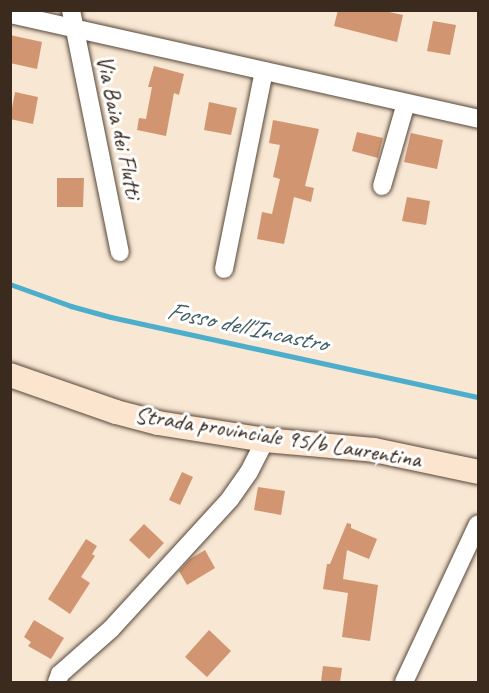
<!DOCTYPE html>
<html>
<head>
<meta charset="utf-8">
<style>
  body { margin:0 }
  #map { position:relative; width:489px; height:693px; overflow:hidden; background:#f7e7d3; font-family:Caveat,sans-serif }
  div>[style] { position:absolute }
  .stream>* { height:4.5px; margin:-2.25px; padding:0 2.25px; transform-origin:2.25px; border-radius:2.25px; background:#4daecc }
  .building>* { inset:0; background:#d29571 }
  .roads { filter:drop-shadow(0 0 2px #574639) drop-shadow(0 0 2px #574639) }
  .street>* { height:18px; margin:-9px; padding:0 9px; transform-origin:9px; border-radius:9px; background:#fff }
  .secondary>* { height:24px; margin:-12px; padding:0 12px; transform-origin:12px; border-radius:12px; background:#fce5cf }
  span { translate:-50% -50%; white-space:nowrap; text-align:center; line-height:1.15; -webkit-text-stroke:6px #fff; paint-order:stroke }
  .street-label { font-size:24px; color:#3b2a1e }
  .water-label { font-size:26px; color:#425f64; font-style:italic }
  .frame { position:absolute; inset:0; border:12px solid #3b2a1e; pointer-events:none }
</style>
</head>
<body>
<div id="map">
  <div class="stream">
    <i style="left:10px;top:284px;width:65px;rotate:19.8deg"></i>
    <i style="left:71px;top:306px;width:41px;rotate:15.4deg"></i>
    <i style="left:111px;top:317px;width:376px;rotate:12.3deg"></i>
  </div>
  <div class="building">
    <i style="clip-path:polygon(338px 10px,380px 10px,403px 15px,397px 42px,334px 26px)"></i>
    <i style="clip-path:polygon(433px 21px,456px 25px,450px 55px,427px 51px)"></i>
    <i style="clip-path:polygon(10px 35px,42px 42px,37px 69px,10px 63px)"></i>
    <i style="clip-path:polygon(154px 66px,184px 74px,179px 95px,174px 93px,166px 136px,137px 130px,139px 118px,146px 119px,152px 87px,148px 87px)"></i>
    <i style="clip-path:polygon(15px 92px,38px 97px,33px 124px,10px 119px)"></i>
    <i style="clip-path:polygon(209px 102px,237px 108px,231px 135px,204px 130px)"></i>
    <i style="clip-path:polygon(273px 120px,319px 129px,305px 186px,314px 188px,311px 202px,294px 197px,284px 244px,257px 239px,262px 212px,272px 214px,280px 179px,273px 177px,280px 145px,269px 143px)"></i>
    <i style="clip-path:polygon(357px 132px,383px 138px,378px 158px,352px 151px)"></i>
    <i style="clip-path:polygon(411px 133px,443px 140px,437px 169px,404px 162px)"></i>
    <i style="clip-path:polygon(57px 178px,84px 178px,83px 207px,57px 207px)"></i>
    <i style="clip-path:polygon(407px 197px,430px 201px,426px 225px,402px 221px)"></i>
    <i style="clip-path:polygon(182px 472px,193px 477px,180px 505px,169px 500px)"></i>
    <i style="clip-path:polygon(258px 487px,285px 491px,281px 515px,254px 510px)"></i>
    <i style="clip-path:polygon(347px 523px,351px 524px,351px 528px,377px 539px,369px 559px,347px 550px,343px 579px,378px 585px,370px 641px,342px 637px,348px 593px,323px 589px,327px 564px,330px 564px)"></i>
    <i style="clip-path:polygon(144px 524px,164px 543px,149px 559px,129px 540px)"></i>
    <i style="clip-path:polygon(86px 539px,97px 546px,92px 554px,95px 556px,81px 577px,90px 583px,70px 614px,48px 599px)"></i>
    <i style="clip-path:polygon(205px 550px,215px 568px,187px 585px,179px 571px,190px 559px)"></i>
    <i style="clip-path:polygon(34px 620px,64px 638px,51px 659px,28px 646px,31px 642px,24px 637px)"></i>
    <i style="clip-path:polygon(209px 630px,231px 651px,207px 677px,185px 657px)"></i>
    <i style="clip-path:polygon(323px 666px,342px 668px,340px 682px,321px 682px)"></i>
  </div>
  <div class="roads">
    <div class="street">
      <i style="left:71px;top:10px;width:247px;rotate:78.6deg"></i>
      <i style="left:10px;top:14px;width:480px;rotate:12.6deg"></i>
      <i style="left:382px;top:186px;width:86px;rotate:-73.9deg"></i>
      <i style="left:224px;top:269px;width:202px;rotate:-78.6deg"></i>
      <i style="left:57px;top:682px;width:9px;rotate:-69deg"></i>
      <i style="left:60px;top:674px;width:68px;rotate:-41.4deg"></i>
      <i style="left:111px;top:629px;width:176px;rotate:-47.5deg"></i>
      <i style="left:230px;top:499px;width:33px;rotate:-55deg"></i>
      <i style="left:249px;top:472px;width:36px;rotate:-63deg"></i>
      <i style="left:404px;top:682px;width:174px;rotate:-64.9deg"></i>
    </div>
    <div class="secondary">
      <i style="left:10px;top:375px;width:112px;rotate:19.2deg"></i>
      <i style="left:116px;top:412px;width:43px;rotate:14.7deg"></i>
      <i style="left:158px;top:423px;width:108px;rotate:9deg"></i>
      <i style="left:265px;top:440px;width:109px;rotate:5.2deg"></i>
      <i style="left:374px;top:450px;width:106px;rotate:11.9deg"></i>
    </div>
  </div>
  <div class="street-label">
    <span style="left:119px;top:127px;rotate:78deg">Via Baia dei Flutti</span>
    <span style="left:278px;top:437px;rotate:9deg">Strada provinciale 95/b Laurentina</span>
  </div>
  <div class="water-label">
    <span style="left:247px;top:327px;rotate:12deg">Fosso dell'Incastro</span>
  </div>
  <div class="frame"></div>
</div>
</body>
</html>
